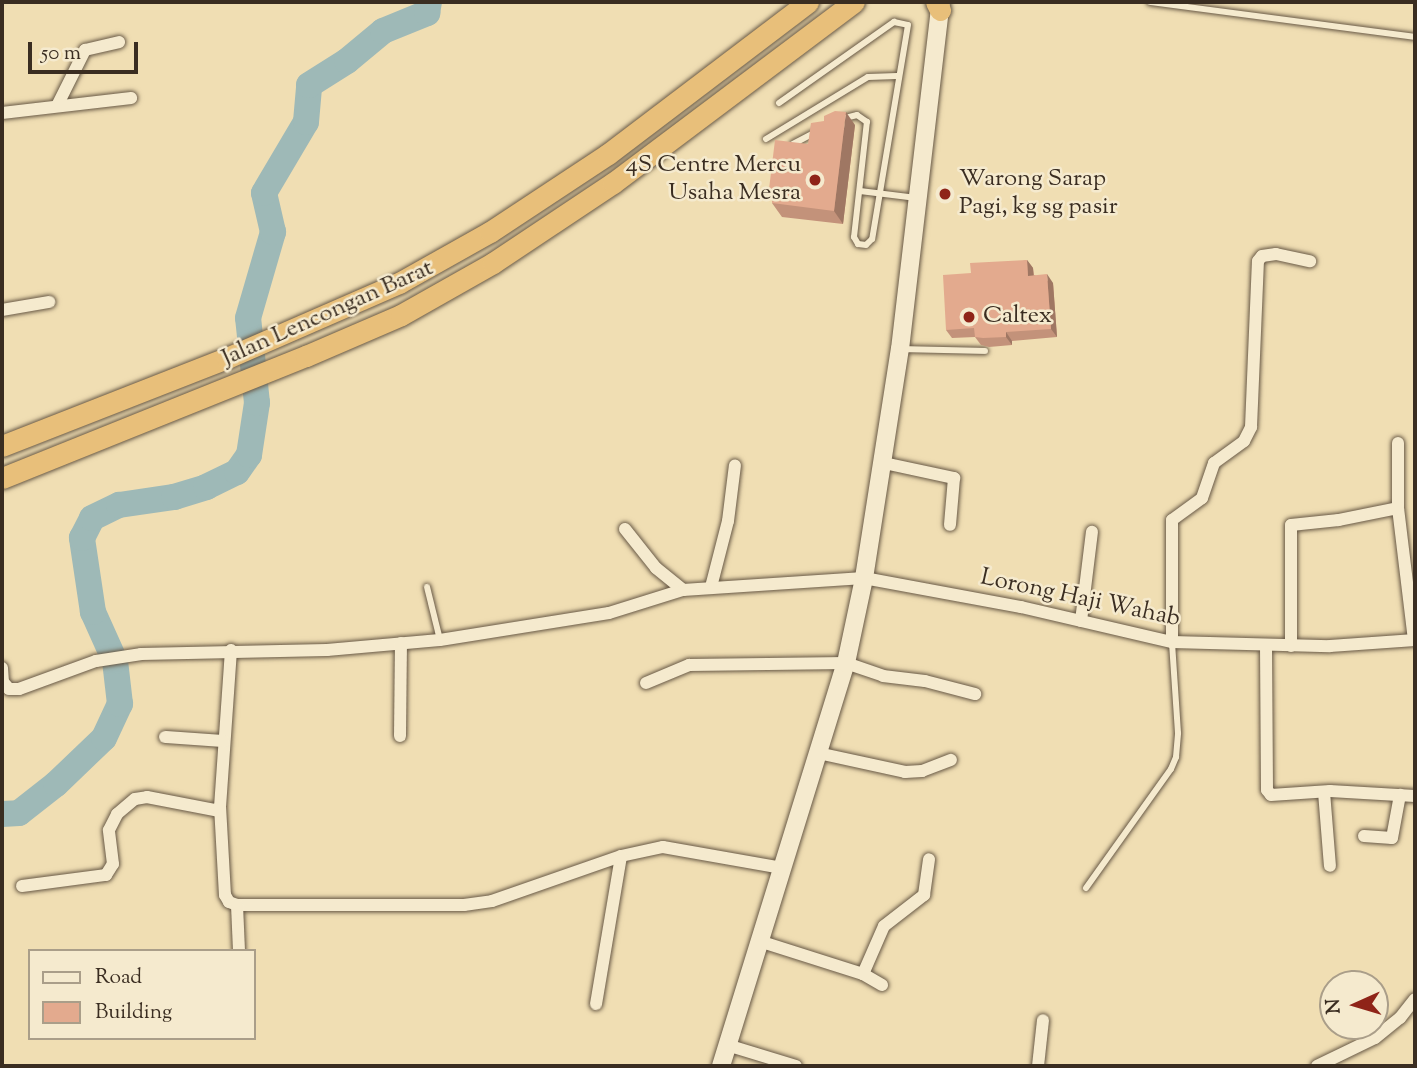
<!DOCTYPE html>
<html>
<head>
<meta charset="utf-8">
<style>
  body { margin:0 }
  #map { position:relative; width:1417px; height:1068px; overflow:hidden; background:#f0deb3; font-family:"Sorts Mill Goudy",serif }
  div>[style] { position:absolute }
  .river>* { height:26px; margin:-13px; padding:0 13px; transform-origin:13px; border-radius:13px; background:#9eb9b7 }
  .roads { filter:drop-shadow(0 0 2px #685946) drop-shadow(0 0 2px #685946) }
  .service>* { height:6px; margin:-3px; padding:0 3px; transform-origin:3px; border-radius:3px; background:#f5eace }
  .minor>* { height:12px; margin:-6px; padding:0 6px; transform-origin:6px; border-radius:6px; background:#f5eace }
  .secondary>* { height:18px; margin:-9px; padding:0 9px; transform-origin:9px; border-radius:9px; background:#f5eace }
  .trunk>* { height:21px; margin:-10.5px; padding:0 10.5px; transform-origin:10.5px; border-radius:10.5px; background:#e8bf7a }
  .wall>* { inset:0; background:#c3927a }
  .shaded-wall>* { inset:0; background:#9f7763 }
  .building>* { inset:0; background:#e3aa8e }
  .dots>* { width:19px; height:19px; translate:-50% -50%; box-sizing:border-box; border:4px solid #f5eace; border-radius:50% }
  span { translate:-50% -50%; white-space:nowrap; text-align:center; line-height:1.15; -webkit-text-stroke:5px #f5eace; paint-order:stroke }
  .poi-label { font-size:24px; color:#3a2d21 }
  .right { translate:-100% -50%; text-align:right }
  .left { translate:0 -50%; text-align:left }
  .street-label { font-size:24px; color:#3a2d21 }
  .frame { position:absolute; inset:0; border:4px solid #3a2d21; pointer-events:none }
  .legend { position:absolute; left:28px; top:949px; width:228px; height:91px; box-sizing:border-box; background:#f5eace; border:2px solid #aa9e89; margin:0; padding:9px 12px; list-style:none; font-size:21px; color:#3a2d21 }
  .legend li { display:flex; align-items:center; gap:14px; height:35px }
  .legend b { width:35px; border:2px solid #aa9e89 }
  .north { position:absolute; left:1319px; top:970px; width:70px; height:70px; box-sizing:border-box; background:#f5eace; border:2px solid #aa9e89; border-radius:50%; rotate:266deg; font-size:19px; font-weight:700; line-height:28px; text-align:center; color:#3a2d21 }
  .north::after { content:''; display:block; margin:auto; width:24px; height:32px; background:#8f2418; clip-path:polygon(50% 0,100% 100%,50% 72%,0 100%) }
  .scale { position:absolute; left:28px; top:42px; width:110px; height:32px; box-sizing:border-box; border:4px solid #3a2d21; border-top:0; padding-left:9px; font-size:21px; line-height:24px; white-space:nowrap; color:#3a2d21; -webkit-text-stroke:5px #f5eace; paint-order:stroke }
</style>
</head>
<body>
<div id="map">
  <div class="river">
    <i style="left:2px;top:814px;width:17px;rotate:-3deg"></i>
    <i style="left:19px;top:813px;width:47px;rotate:-38.1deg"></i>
    <i style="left:56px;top:784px;width:66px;rotate:-43.8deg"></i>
    <i style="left:104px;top:738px;width:38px;rotate:-65deg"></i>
    <i style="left:120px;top:704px;width:43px;rotate:-96.6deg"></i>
    <i style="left:115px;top:661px;width:54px;rotate:-114.2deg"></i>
    <i style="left:93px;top:612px;width:75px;rotate:-98.5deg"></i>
    <i style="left:82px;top:538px;width:22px;rotate:-63deg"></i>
    <i style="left:92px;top:518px;width:30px;rotate:-26deg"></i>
    <i style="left:119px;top:505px;width:56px;rotate:-8.3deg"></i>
    <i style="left:174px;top:497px;width:34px;rotate:-17deg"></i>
    <i style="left:206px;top:487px;width:34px;rotate:-26deg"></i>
    <i style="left:237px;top:472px;width:21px;rotate:-55deg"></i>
    <i style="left:249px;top:455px;width:53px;rotate:-81.3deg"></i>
    <i style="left:257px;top:403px;width:85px;rotate:-96deg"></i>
    <i style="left:248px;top:318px;width:90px;rotate:-73.8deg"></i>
    <i style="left:273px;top:232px;width:40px;rotate:-103deg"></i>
    <i style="left:264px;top:193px;width:82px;rotate:-59.4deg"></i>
    <i style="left:306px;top:122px;width:37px;rotate:-85deg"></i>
    <i style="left:309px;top:85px;width:45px;rotate:-32.3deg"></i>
    <i style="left:347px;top:61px;width:47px;rotate:-39.8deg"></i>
    <i style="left:383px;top:31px;width:48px;rotate:-22.2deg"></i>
    <i style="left:427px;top:13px;width:11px;rotate:-80deg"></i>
  </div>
  <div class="roads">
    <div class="service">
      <i style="left:1150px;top:2px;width:267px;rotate:7.5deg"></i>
      <i style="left:779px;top:103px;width:141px;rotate:-35.2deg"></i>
      <i style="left:894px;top:22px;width:14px;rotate:12deg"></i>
      <i style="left:908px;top:25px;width:217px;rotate:99.5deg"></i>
      <i style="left:872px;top:239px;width:8px;rotate:135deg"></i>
      <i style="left:866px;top:245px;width:8px;rotate:-173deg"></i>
      <i style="left:858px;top:244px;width:8px;rotate:-120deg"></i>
      <i style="left:854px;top:237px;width:116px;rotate:-83.6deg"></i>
      <i style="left:867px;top:122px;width:12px;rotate:-145deg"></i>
      <i style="left:857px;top:115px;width:16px;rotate:166deg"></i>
      <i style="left:766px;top:139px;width:119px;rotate:-31.3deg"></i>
      <i style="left:868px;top:77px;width:29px;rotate:-2deg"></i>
      <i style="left:793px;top:144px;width:26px;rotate:-28deg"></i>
      <i style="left:860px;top:191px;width:57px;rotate:7deg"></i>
      <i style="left:902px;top:349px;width:83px;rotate:1.4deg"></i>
      <i style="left:427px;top:587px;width:55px;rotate:76.2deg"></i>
      <i style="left:1086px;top:888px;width:146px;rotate:-54.5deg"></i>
      <i style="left:1171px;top:769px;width:13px;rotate:-67deg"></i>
      <i style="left:1176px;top:757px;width:24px;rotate:-85deg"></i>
      <i style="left:1178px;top:733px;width:91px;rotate:-93.8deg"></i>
    </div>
    <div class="minor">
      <i style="left:57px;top:106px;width:63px;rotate:-63.4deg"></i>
      <i style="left:85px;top:50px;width:35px;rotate:-13deg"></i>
      <i style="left:2px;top:113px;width:130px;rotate:-6.6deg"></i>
      <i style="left:2px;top:310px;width:48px;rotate:-9.7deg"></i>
      <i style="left:1398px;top:443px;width:65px;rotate:90deg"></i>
      <i style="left:1398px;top:508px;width:133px;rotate:83.1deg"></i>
      <i style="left:884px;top:463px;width:72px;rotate:12.1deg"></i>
      <i style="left:954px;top:478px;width:47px;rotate:94.9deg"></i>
      <i style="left:625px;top:529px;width:50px;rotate:51.5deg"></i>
      <i style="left:656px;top:568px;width:35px;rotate:39deg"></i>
      <i style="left:711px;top:587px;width:68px;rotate:-75.6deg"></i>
      <i style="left:728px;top:521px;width:56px;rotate:-82.9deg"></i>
      <i style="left:1081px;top:621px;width:90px;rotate:-83deg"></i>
      <i style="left:1172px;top:642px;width:122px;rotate:-90deg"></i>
      <i style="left:1172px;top:520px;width:37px;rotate:-36deg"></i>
      <i style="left:1202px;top:498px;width:37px;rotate:-71deg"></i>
      <i style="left:1214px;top:463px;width:37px;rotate:-36deg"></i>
      <i style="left:1244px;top:441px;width:16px;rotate:-63deg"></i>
      <i style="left:1251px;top:427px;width:166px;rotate:-87.6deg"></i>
      <i style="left:1258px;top:261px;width:6px;rotate:-51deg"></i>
      <i style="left:1262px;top:256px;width:14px;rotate:-8deg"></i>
      <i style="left:1276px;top:254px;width:35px;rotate:12deg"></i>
      <i style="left:1266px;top:646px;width:144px;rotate:89.6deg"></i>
      <i style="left:1267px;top:790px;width:6px;rotate:51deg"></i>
      <i style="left:1271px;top:795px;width:59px;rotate:-3.9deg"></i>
      <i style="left:1330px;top:791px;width:85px;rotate:3.4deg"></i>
      <i style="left:1291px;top:646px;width:121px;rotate:-90deg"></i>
      <i style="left:1291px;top:525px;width:48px;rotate:-5.9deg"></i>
      <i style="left:1339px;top:520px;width:60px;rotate:-11.5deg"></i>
      <i style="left:231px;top:650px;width:156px;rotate:94deg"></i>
      <i style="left:220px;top:806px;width:89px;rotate:86.8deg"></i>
      <i style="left:225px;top:895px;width:8px;rotate:60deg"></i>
      <i style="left:229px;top:902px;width:9px;rotate:21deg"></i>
      <i style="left:237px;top:905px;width:227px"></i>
      <i style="left:464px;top:905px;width:28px;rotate:-8deg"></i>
      <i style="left:492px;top:901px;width:137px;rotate:-19.2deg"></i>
      <i style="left:621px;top:856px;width:43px;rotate:-12.1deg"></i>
      <i style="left:663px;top:847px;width:121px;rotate:10deg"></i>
      <i style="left:2px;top:668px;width:14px;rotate:86deg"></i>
      <i style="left:3px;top:682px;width:9px;rotate:49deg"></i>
      <i style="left:9px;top:689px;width:10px"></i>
      <i style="left:19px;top:689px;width:82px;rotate:-20deg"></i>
      <i style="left:96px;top:661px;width:46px;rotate:-8.8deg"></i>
      <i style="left:141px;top:654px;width:186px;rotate:-1.2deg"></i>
      <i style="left:327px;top:650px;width:113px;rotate:-5.1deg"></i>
      <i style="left:440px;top:640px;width:171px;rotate:-9.1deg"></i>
      <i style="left:609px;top:613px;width:77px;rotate:-17.3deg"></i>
      <i style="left:683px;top:590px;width:181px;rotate:-3.8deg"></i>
      <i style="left:864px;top:578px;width:160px;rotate:10.5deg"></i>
      <i style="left:1021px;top:607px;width:155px;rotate:13.1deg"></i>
      <i style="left:1172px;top:642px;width:158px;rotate:1.5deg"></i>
      <i style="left:1330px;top:646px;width:85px;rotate:-4deg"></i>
      <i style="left:646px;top:683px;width:47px;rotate:-22.7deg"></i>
      <i style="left:689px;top:665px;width:157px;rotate:-0.7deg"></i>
      <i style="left:846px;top:663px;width:39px;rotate:19deg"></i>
      <i style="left:883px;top:676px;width:42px;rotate:6.8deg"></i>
      <i style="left:925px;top:681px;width:52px;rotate:14.6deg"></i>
      <i style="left:400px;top:736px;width:93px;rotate:-89.4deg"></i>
      <i style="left:165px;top:737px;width:59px;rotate:3.9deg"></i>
      <i style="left:818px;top:753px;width:89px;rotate:12.3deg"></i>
      <i style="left:905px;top:772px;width:17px;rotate:-3deg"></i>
      <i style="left:922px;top:771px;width:31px;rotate:-21deg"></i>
      <i style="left:1324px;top:792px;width:74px;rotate:85.4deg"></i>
      <i style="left:1364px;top:836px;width:28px;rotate:4deg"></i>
      <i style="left:1392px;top:838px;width:44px;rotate:-79.5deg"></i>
      <i style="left:22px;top:886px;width:85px;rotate:-7.5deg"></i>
      <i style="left:106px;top:875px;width:13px;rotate:-58deg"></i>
      <i style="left:113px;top:864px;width:34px;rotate:-97deg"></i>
      <i style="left:109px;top:830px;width:18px;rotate:-63deg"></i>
      <i style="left:117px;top:814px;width:23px;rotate:-40deg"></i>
      <i style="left:135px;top:799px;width:12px;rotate:-9deg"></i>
      <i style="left:147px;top:797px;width:74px;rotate:10.9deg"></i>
      <i style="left:237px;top:905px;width:46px;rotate:87.5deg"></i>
      <i style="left:759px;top:941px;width:109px;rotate:17.6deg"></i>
      <i style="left:863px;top:974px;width:22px;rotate:30deg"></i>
      <i style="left:863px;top:974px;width:52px;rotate:-66.4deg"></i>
      <i style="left:884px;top:926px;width:51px;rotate:-37.8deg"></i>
      <i style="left:924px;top:895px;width:36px;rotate:-82deg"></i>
      <i style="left:596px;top:1004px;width:150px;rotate:-80.4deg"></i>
      <i style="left:727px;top:1045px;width:72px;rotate:16.9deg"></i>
      <i style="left:1038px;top:1066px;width:46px;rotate:-83.8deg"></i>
      <i style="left:1317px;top:1066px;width:64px;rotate:-25.8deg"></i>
      <i style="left:1375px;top:1038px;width:32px;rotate:-39deg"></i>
      <i style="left:1400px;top:1018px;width:24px;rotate:-52deg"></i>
    </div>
    <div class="secondary">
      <i style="left:721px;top:1066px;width:422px;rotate:-72.8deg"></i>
      <i style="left:846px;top:663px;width:87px;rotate:-78deg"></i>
      <i style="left:864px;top:578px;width:232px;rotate:-81.1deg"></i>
      <i style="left:900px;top:349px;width:349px;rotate:-83.3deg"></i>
    </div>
    <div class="trunk">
      <i style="left:936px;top:2px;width:9px;rotate:63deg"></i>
      <i style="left:2px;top:446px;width:242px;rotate:-21.4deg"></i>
      <i style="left:227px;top:358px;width:188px;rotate:-23.6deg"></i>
      <i style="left:399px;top:283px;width:104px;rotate:-29.3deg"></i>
      <i style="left:490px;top:232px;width:141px;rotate:-33.5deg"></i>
      <i style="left:608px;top:154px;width:251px;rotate:-37.2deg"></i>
      <i style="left:2px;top:478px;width:328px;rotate:-21.9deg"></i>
      <i style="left:306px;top:356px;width:103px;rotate:-23.3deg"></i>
      <i style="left:401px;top:315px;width:106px;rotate:-29.5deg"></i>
      <i style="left:493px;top:263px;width:144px;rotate:-33.7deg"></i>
      <i style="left:613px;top:183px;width:301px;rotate:-36.9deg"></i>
    </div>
  </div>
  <div class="wall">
    <i style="clip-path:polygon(855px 125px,843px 224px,782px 217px,772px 203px,773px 195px,769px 189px,808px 144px)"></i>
    <i style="clip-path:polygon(1027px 260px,1033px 268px,1034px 275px,1053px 283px,1057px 337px,1012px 341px,1012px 345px,989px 347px,981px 345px,975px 337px,952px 338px,946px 330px,971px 273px)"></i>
  </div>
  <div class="shaded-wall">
    <i style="clip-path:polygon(846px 112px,855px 125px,843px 224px,834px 211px)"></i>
    <i style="clip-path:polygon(1027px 260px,1033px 268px,1034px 284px,1028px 276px)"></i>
    <i style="clip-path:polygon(1047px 274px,1053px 283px,1057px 337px,1051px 329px)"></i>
    <i style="clip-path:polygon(1006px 332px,1012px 341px,1012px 345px,1006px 337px)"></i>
  </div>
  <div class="building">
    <i style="clip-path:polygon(835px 111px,846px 112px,834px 211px,772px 203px,774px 189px,769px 189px,775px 140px,808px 144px,811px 123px,824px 121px,824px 116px)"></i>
    <i style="clip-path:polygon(1027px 260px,1028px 276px,1047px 274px,1051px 329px,1006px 332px,1006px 337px,983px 338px,975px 337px,974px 328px,946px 330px,943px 275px,971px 273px,970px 263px)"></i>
  </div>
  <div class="dots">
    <i style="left:815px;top:180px;background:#8f2418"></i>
    <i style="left:945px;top:194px;background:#8f2418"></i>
    <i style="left:969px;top:317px;background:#8f2418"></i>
  </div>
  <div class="poi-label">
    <span class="right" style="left:801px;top:180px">4S Centre Mercu<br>Usaha Mesra</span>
    <span class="left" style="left:959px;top:194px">Warong Sarap<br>Pagi, kg sg pasir</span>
    <span class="left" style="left:983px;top:317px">Caltex</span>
  </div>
  <div class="street-label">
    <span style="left:328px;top:314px;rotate:-24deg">Jalan Lencongan Barat</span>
    <span style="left:1080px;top:599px;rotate:12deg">Lorong Haji Wahab</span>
  </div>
  <div class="frame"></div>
  <ul class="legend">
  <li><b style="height:9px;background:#f5eace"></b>Road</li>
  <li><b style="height:19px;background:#e3aa8e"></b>Building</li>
  </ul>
  <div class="north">N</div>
  <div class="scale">50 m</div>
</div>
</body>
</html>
